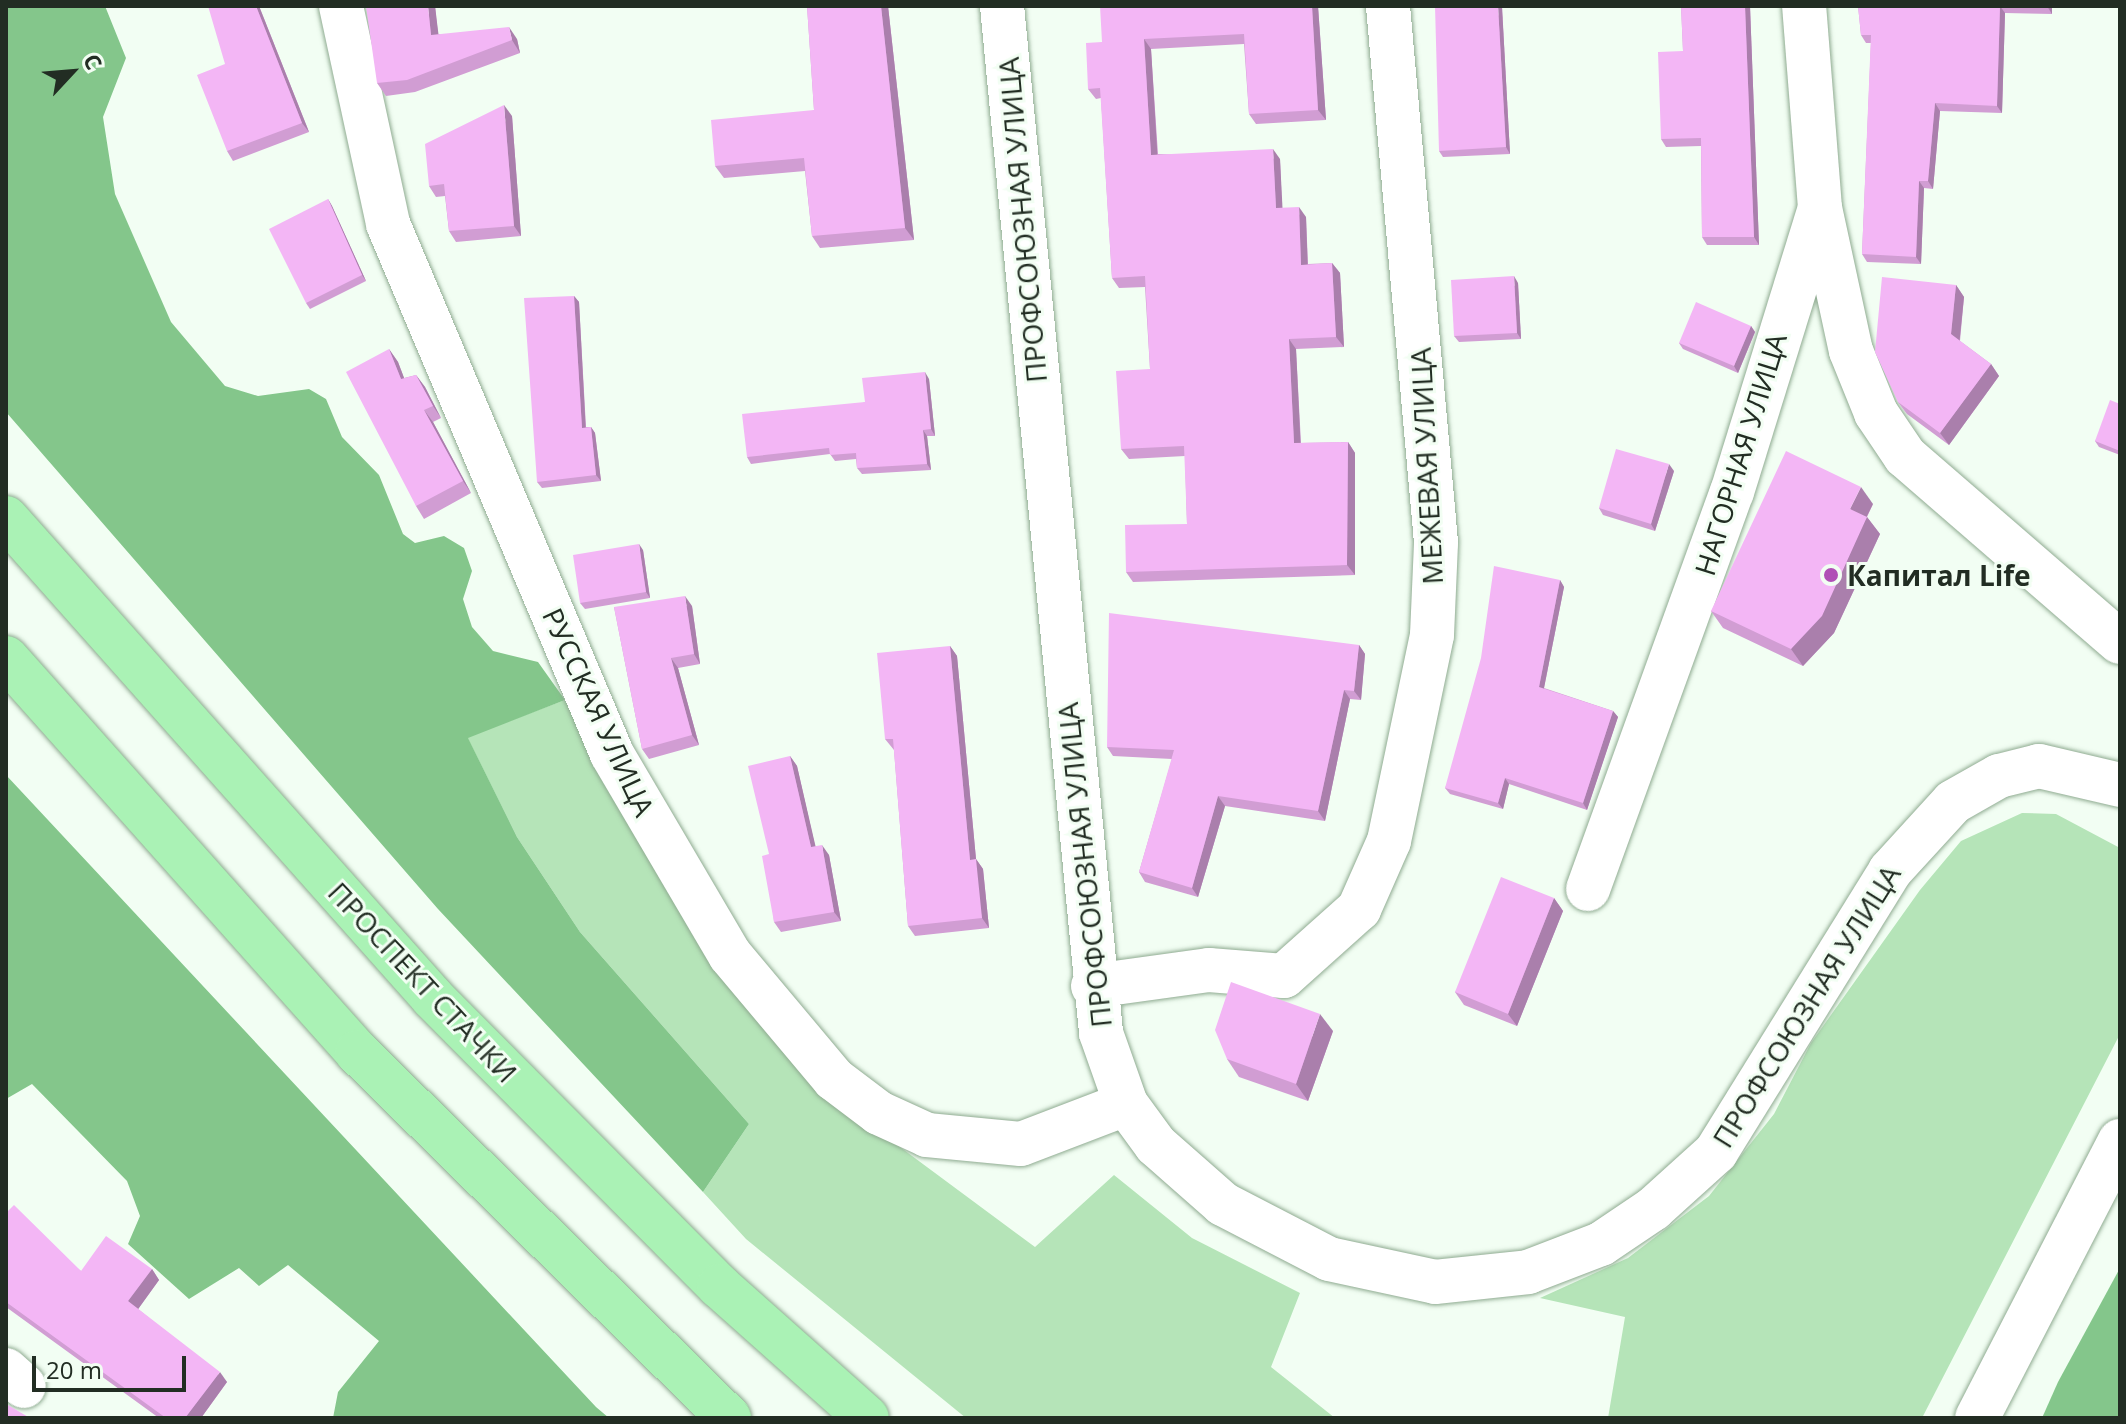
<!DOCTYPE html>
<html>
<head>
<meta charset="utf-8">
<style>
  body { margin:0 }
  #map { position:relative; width:2126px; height:1424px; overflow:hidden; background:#f2fef3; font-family:"Open Sans",sans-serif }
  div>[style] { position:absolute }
  .green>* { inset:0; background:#b5e4b8 }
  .forest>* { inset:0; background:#84c68b }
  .roads { filter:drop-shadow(0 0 2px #8fab91) drop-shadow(0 0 2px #8fab91) }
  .minor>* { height:44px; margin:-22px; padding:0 22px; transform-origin:22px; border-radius:22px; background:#fff }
  .secondary>* { height:44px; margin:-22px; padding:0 22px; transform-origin:22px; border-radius:22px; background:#fff }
  .primary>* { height:44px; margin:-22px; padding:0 22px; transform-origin:22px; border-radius:22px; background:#aaf2b5 }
  .wall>* { inset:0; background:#d19dd3 }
  .shaded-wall>* { inset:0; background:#aa7fac }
  .building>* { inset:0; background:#f3b6f5 }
  .dots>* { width:22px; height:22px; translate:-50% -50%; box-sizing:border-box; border:4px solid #f2fef3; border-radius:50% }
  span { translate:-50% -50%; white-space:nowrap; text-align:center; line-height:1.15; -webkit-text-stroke:6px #f2fef3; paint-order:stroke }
  .street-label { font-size:28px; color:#222d23 }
  .poi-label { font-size:28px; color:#222d23; font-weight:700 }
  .left { translate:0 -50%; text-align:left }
  .frame { position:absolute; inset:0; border:8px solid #222d23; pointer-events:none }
  .north { position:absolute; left:32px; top:32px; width:80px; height:80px; -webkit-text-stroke:6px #f2fef3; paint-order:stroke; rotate:64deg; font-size:22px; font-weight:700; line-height:32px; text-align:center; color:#222d23 }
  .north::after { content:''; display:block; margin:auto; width:28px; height:36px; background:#222d23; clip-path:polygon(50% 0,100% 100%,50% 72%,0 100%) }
  .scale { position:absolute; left:32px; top:1356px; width:154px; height:36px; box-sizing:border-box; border:4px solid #222d23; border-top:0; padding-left:10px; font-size:24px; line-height:28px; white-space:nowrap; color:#222d23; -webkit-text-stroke:6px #f2fef3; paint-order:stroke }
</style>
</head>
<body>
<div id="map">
  <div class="green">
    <i style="clip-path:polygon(565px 700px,648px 858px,846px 1107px,1035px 1247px,1114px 1175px,1192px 1238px,1300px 1293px,1271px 1367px,1335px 1418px,966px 1418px,746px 1239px,703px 1192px,749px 1124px,580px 932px,517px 837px,467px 737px)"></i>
    <i style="clip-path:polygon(2022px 813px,2056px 814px,2120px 848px,2120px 1034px,1922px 1418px,1608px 1418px,1625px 1317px,1540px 1298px,1628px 1258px,1709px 1196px,1774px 1114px,1811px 1043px,1920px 890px,1961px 841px)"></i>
  </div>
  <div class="forest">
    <i style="clip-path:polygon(6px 6px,105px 6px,126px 58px,103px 117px,115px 194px,171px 322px,225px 386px,258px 396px,309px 389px,326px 399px,342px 437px,379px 475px,403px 534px,415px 543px,444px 536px,464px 548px,472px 571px,463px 599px,472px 627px,493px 651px,538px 662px,565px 700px,468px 738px,517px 837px,580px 932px,749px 1124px,703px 1192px,438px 909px,6px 412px)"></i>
    <i style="clip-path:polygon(6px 775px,596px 1407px,609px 1418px,333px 1418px,338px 1392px,379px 1341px,288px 1265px,259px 1286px,239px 1268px,189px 1299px,128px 1244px,140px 1216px,127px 1181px,32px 1084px,6px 1099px)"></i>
    <i style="clip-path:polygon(2120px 1268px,2120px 1418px,2042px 1418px,2058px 1382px)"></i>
  </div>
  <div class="roads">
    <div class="minor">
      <i style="left:341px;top:6px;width:223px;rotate:77.8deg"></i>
      <i style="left:388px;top:224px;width:575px;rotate:67.09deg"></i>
      <i style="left:612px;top:754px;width:233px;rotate:59.6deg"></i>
      <i style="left:730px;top:955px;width:162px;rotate:50deg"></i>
      <i style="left:834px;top:1079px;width:56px;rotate:37.1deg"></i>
      <i style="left:879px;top:1113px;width:53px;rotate:24.6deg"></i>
      <i style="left:927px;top:1135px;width:94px;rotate:5.5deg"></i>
      <i style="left:1021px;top:1144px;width:112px;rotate:-20.9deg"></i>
      <i style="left:1820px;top:208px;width:146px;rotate:77.8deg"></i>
      <i style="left:1851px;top:351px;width:67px;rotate:68deg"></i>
      <i style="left:1876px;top:413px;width:52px;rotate:56deg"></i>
      <i style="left:1905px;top:456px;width:284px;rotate:40.9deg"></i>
      <i style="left:1588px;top:889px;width:422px;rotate:-70.1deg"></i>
      <i style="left:1732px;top:492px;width:297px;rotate:-72.8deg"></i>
      <i style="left:1820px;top:208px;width:203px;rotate:-94.5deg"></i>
      <i style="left:1093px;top:986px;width:117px;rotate:-7.9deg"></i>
      <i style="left:1209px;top:970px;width:75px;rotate:4.6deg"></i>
      <i style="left:1284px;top:976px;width:101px;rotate:-41.8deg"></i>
      <i style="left:1359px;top:909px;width:74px;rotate:-66.2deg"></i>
      <i style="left:1389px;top:841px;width:210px;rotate:-78.2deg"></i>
      <i style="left:1432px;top:635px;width:93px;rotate:-87.5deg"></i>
      <i style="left:1436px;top:542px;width:538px;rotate:-95.12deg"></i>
      <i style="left:6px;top:1370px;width:24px;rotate:42deg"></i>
    </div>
    <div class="secondary">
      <i style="left:1002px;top:6px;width:1032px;rotate:84.49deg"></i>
      <i style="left:1101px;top:1033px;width:75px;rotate:70.6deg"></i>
      <i style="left:1126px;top:1104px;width:51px;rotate:53.8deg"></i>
      <i style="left:1156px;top:1145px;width:89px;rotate:41.4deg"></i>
      <i style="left:1223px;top:1204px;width:119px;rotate:27.4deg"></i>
      <i style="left:1329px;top:1259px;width:108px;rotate:12.2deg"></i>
      <i style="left:1435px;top:1282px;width:94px;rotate:-6.1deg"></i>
      <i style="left:1528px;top:1272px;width:78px;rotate:-21deg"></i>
      <i style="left:1601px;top:1244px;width:63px;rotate:-33.9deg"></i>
      <i style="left:1653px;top:1209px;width:85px;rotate:-42.1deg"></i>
      <i style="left:1716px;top:1152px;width:331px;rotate:-58.2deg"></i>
      <i style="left:1890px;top:871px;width:93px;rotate:-47.6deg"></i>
      <i style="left:1953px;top:802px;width:53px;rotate:-29.5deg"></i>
      <i style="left:1999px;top:776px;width:41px;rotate:-14deg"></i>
      <i style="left:2039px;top:766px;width:83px;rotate:13.2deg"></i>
      <i style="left:1977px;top:1418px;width:312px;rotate:-62.7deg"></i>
    </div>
    <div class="primary">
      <i style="left:6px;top:518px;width:642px;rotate:48.34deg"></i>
      <i style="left:433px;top:998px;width:406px;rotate:45.2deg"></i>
      <i style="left:719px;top:1286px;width:198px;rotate:41.7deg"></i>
      <i style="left:6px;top:658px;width:528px;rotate:48.3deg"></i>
      <i style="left:357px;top:1052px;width:522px;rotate:44.53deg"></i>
    </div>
  </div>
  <div class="wall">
    <i style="clip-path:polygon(259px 6px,309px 132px,233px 161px,227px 151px,225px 64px)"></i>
    <i style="clip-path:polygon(435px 6px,438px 34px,517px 39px,520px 53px,415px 92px,386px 96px,377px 83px)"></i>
    <i style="clip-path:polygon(807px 6px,888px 6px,914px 240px,820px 248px,812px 236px,805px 171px,724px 178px,715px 166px,814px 110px)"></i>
    <i style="clip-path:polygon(1318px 6px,1326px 120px,1256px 124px,1249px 114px,1244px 44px,1151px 49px,1158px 154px,1280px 159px,1282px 208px,1306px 217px,1308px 264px,1332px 263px,1340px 273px,1344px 347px,1296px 349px,1301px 443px,1348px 442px,1355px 453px,1355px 575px,1133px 582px,1126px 572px,1187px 524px,1185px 456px,1129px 459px,1121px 449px,1150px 369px,1145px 287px,1119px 288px,1112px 278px,1101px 98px,1096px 99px,1088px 89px,1102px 42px)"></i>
    <i style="clip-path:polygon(1681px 6px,1750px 6px,1759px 245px,1707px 245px,1702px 237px,1701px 146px,1666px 147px,1661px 139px,1683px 51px)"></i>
    <i style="clip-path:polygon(1858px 6px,2052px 6px,2052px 14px,2005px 13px,2002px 113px,1940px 111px,1933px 189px,1924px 188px,1921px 264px,1867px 262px,1862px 254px,1871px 43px,1866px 43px,1861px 35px)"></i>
    <i style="clip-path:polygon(1502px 7px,1510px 154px,1443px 157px,1439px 151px)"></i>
    <i style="clip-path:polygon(512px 116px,521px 236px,456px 242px,449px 231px,445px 196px,436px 197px,429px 186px)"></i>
    <i style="clip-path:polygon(328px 199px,332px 206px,366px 281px,310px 309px,306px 303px)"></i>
    <i style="clip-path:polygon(1518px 283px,1521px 339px,1459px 342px,1454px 336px)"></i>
    <i style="clip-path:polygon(1956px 285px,1964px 297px,1960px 341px,1991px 364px,1999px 376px,1949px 445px,1907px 414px,1898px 402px)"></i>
    <i style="clip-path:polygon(574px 296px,579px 302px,586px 427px,591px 427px,595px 433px,601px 481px,542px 488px,537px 482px)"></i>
    <i style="clip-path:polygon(1751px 326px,1755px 332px,1738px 373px,1683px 349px,1679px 343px)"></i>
    <i style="clip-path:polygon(389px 349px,398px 362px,404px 378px,416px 375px,425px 387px,441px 418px,433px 422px,471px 493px,424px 519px,416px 506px)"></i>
    <i style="clip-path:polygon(929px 379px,935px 436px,927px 436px,931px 470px,862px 474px,857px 468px,856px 459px,835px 461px,830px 454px,751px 464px,747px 457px,865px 402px)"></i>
    <i style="clip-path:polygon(2120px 404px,2120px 455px,2099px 447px,2095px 441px)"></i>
    <i style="clip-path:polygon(1674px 471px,1655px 531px,1603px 515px,1599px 508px)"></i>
    <i style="clip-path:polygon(1873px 504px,1867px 517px,1880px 534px,1834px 633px,1803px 666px,1723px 628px,1711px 611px)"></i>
    <i style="clip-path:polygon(643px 550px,650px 598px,585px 609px,580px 603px)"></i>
    <i style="clip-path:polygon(1560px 580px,1564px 587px,1544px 688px,1613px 711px,1618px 717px,1587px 810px,1509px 784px,1503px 809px,1450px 794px,1445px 788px)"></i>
    <i style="clip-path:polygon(692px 606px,700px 664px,678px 668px,699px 745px,649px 759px,642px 749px,614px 607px)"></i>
    <i style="clip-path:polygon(1359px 645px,1365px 654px,1361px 700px,1350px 699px,1325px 821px,1225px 806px,1198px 897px,1145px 882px,1139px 872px,1172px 759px,1113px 756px,1107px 747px)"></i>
    <i style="clip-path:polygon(950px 646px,957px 656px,976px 859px,983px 869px,989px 928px,915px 936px,908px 926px,894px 750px,885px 739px)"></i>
    <i style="clip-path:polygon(790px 756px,797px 766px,815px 846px,829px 855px,841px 921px,781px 932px,774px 922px,769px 854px)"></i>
    <i style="clip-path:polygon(1554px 898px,1563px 911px,1517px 1026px,1464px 1005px,1455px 992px)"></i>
    <i style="clip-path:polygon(1333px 1031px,1308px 1101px,1239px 1077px,1227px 1059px)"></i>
    <i style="clip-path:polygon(6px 1213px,81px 1271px,152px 1269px,159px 1280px,138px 1309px,227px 1382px,201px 1418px,159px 1418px,6px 1307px)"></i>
  </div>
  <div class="shaded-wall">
    <i style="clip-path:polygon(256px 6px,259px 6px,309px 132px,302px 123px)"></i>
    <i style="clip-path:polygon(428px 6px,435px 6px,440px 47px,431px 35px)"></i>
    <i style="clip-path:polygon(881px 6px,888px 6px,914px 240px,905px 228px)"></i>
    <i style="clip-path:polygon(1312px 6px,1318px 6px,1326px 120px,1318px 110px)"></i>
    <i style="clip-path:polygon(1498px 6px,1502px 7px,1510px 154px,1506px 147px)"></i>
    <i style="clip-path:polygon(1745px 6px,1750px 6px,1759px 245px,1754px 237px)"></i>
    <i style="clip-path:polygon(2000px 6px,2005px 13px,2002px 113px,1997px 106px)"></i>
    <i style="clip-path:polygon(2047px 6px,2052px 6px,2052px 14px)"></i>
    <i style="clip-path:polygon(509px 27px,517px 39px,520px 53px,512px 40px)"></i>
    <i style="clip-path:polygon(1144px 39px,1151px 49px,1158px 165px,1151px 155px)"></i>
    <i style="clip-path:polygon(1935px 103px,1940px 111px,1933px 189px,1928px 181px)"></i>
    <i style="clip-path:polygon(504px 105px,512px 116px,521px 236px,514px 226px)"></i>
    <i style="clip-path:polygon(1273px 149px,1280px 159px,1283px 218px,1276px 208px)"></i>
    <i style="clip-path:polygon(1919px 181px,1924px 188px,1921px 264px,1916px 257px)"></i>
    <i style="clip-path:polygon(328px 199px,332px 206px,366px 281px,362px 275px)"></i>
    <i style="clip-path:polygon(1299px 207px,1306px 217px,1308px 275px,1301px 265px)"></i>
    <i style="clip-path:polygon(1332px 263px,1340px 273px,1344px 347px,1336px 337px)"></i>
    <i style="clip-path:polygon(1514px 276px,1518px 283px,1521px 339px,1517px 333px)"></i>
    <i style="clip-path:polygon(1956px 285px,1964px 297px,1959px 346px,1951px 334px)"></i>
    <i style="clip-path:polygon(574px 296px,579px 302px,586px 434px,582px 428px)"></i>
    <i style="clip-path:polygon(1751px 326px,1755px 332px,1738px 373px,1734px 366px)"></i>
    <i style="clip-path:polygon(1289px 339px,1296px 349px,1301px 453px,1294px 443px)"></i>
    <i style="clip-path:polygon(389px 349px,398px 362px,409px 391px,401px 379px)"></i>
    <i style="clip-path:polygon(1991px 364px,1999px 376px,1949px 445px,1940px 433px)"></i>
    <i style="clip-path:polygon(925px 372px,929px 379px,935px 436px,931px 429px)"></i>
    <i style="clip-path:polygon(416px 375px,425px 387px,441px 418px,433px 406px)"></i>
    <i style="clip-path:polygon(424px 410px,433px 422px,471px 493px,463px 481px)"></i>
    <i style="clip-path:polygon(591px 427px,595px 433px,601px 481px,596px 475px)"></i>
    <i style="clip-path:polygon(923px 430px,927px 436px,931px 470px,927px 464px)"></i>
    <i style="clip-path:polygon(1348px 442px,1355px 453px,1355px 575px,1347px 565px)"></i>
    <i style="clip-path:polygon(1669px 464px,1674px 471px,1655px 531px,1651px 524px)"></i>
    <i style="clip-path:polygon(1861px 487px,1873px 504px,1862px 526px,1850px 509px)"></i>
    <i style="clip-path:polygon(1867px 517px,1880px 534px,1834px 633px,1803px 666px,1791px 649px)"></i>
    <i style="clip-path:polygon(639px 544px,643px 550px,650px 598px,646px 592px)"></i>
    <i style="clip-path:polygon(1560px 580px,1564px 587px,1543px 693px,1539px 687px)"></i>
    <i style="clip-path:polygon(685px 596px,692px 606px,700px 664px,694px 654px)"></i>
    <i style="clip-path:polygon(1359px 645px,1365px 654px,1361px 700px,1354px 691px)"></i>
    <i style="clip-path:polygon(950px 646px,957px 656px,976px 859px,983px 869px,989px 928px,982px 918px,970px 860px)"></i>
    <i style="clip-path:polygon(671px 658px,678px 668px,699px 745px,692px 735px)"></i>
    <i style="clip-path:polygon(1344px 690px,1350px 699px,1325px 821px,1318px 811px)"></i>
    <i style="clip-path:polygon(1613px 711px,1618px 717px,1587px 810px,1583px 803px)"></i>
    <i style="clip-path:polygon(790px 756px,797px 766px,818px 857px,811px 847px)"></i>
    <i style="clip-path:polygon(1505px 778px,1509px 784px,1503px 809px,1498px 803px)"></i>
    <i style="clip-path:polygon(1218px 796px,1225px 806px,1198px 897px,1192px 888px)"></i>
    <i style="clip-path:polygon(822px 845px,829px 855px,841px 921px,834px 912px)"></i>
    <i style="clip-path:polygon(1554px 898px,1563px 911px,1517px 1026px,1508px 1014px)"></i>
    <i style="clip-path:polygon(1320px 1014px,1333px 1031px,1308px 1101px,1296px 1084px)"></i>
    <i style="clip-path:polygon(152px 1269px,159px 1280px,136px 1312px,128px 1301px)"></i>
    <i style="clip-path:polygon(220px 1372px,227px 1382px,201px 1418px,185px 1418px)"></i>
  </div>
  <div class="building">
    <i style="clip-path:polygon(208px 6px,256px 6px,302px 123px,227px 151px,197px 75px,225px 64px)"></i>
    <i style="clip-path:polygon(366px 6px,428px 6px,431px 35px,509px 27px,512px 40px,407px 80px,377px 83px)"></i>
    <i style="clip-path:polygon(807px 6px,881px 6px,905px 228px,812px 236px,804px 158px,715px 166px,711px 120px,814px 110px)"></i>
    <i style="clip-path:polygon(1100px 6px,1312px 6px,1318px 110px,1249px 114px,1244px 34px,1144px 39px,1151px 155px,1273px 149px,1276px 208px,1299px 207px,1301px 265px,1332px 263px,1336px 337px,1289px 339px,1294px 443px,1348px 442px,1347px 565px,1126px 572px,1125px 525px,1187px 524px,1184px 446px,1121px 449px,1116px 371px,1150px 369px,1145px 276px,1112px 278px,1100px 88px,1088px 89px,1086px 43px,1102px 42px)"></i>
    <i style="clip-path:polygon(1435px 6px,1498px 6px,1506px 147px,1439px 151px)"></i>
    <i style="clip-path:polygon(1681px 6px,1745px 6px,1754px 237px,1702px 237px,1701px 138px,1661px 139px,1658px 52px,1683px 51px)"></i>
    <i style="clip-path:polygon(1858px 6px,2000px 6px,1997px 106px,1935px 103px,1928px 181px,1919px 181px,1916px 257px,1862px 254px,1871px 35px,1861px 35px)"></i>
    <i style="clip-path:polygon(504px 105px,514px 226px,449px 231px,444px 184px,429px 186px,425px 144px)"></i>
    <i style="clip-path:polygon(328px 199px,362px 275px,306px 303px,269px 229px)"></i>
    <i style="clip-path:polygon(1514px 276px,1517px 333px,1454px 336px,1451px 280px)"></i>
    <i style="clip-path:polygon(1882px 277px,1956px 285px,1951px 334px,1991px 364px,1940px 433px,1898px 402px,1875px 352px)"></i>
    <i style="clip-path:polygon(574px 296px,582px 428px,591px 427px,596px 475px,537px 482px,524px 298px)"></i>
    <i style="clip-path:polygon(1696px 302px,1751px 326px,1734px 366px,1679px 343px)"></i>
    <i style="clip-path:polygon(389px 349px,401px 379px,416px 375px,433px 406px,424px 410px,463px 481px,416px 506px,346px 372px)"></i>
    <i style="clip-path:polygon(925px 372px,931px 429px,923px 430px,927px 464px,857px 468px,856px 453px,830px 455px,829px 448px,747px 457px,742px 414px,865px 402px,862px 378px)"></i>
    <i style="clip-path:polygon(2110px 400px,2120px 404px,2120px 451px,2095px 441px)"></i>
    <i style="clip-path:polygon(1616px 449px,1669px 464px,1651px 524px,1599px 508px)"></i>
    <i style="clip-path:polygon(1786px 451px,1861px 487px,1850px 509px,1867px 517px,1822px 616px,1791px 649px,1711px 611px)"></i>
    <i style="clip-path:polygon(639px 544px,646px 592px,580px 603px,573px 555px)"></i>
    <i style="clip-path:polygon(1494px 566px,1560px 580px,1539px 687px,1613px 711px,1583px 803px,1505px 778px,1498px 803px,1445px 788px,1481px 658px)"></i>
    <i style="clip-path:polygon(685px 596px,694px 654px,671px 658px,692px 735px,642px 749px,614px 607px)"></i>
    <i style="clip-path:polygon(1109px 613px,1359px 645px,1354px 691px,1344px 690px,1318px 811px,1218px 796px,1192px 888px,1139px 872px,1174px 750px,1107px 747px)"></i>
    <i style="clip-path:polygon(950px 646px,970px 860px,976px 859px,982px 918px,908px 926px,893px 739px,885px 739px,877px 653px)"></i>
    <i style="clip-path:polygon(790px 756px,811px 847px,822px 845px,834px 912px,774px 922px,762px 856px,769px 854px,748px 766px)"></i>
    <i style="clip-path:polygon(1501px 877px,1554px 898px,1508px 1014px,1455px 992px)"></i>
    <i style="clip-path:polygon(1231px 982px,1320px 1014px,1296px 1084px,1227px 1059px,1215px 1030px)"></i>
    <i style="clip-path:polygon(14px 1205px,81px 1271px,106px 1236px,152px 1269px,128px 1301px,220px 1372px,185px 1418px,166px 1418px,6px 1302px,6px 1213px)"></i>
    <i style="clip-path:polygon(6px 1404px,30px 1418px,6px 1418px)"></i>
  </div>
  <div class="dots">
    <i style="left:1831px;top:575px;background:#b04fb6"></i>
  </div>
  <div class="street-label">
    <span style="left:1022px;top:220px;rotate:-95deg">ПРОФСОЮЗНАЯ УЛИЦА</span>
    <span style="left:1740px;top:454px;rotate:-73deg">НАГОРНАЯ УЛИЦА</span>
    <span style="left:1426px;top:466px;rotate:-93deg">МЕЖЕВАЯ УЛИЦА</span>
    <span style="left:599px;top:712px;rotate:65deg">РУССКАЯ УЛИЦА</span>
    <span style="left:1084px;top:865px;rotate:-96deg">ПРОФСОЮЗНАЯ УЛИЦА</span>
    <span style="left:423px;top:982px;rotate:47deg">ПРОСПЕКТ СТАЧКИ</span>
    <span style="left:1806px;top:1006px;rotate:-58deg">ПРОФСОЮЗНАЯ УЛИЦА</span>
  </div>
  <div class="poi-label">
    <span class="left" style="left:1847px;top:575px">Капитал Life</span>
  </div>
  <div class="frame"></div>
  <div class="north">С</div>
  <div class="scale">20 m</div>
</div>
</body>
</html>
